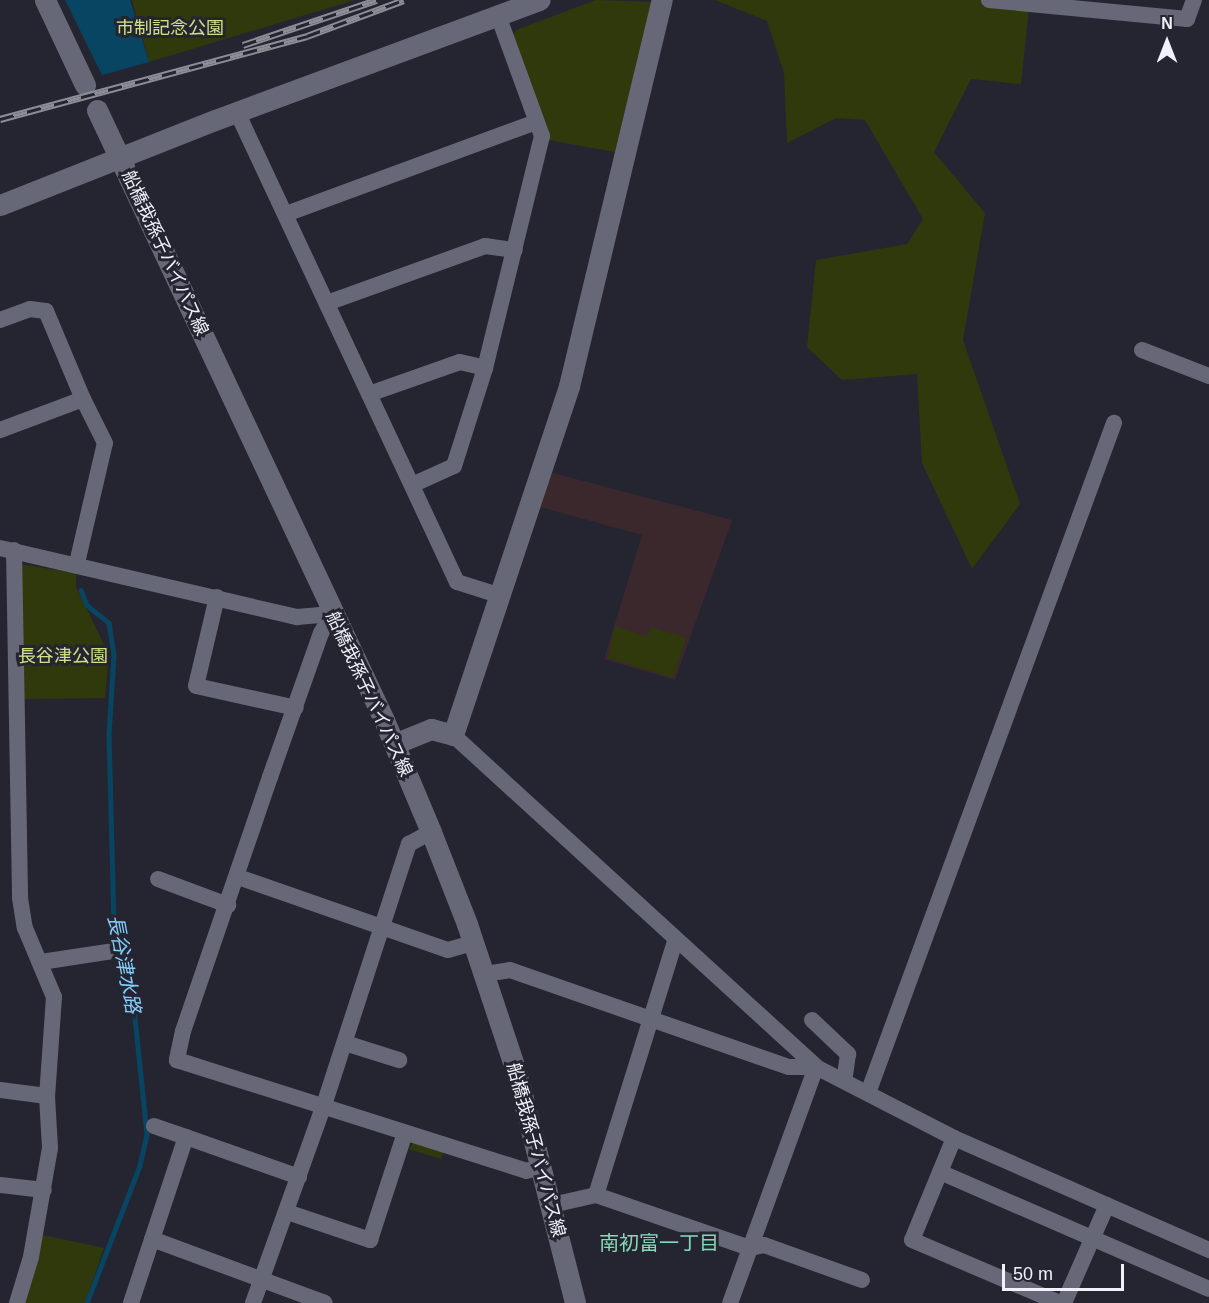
<!DOCTYPE html>
<html>
<head>
<meta charset="utf-8">
<style>
  body { margin:0 }
  #map { position:relative; width:1209px; height:1303px; overflow:hidden; background:#252532; font-family:Helvetica,"Noto Sans JP",sans-serif }
  div>[style] { position:absolute }
  .education>* { inset:0; background:#3b282c }
  .green>* { inset:0; background:#30390b }
  .water>* { inset:0; background:#084562 }
  .stream>* { height:4.5px; margin:-2.25px; padding:0 2.25px; transform-origin:2.25px; border-radius:2.25px; background:#084562 }
  .minor>* { height:16px; margin:-8px; padding:0 8px; transform-origin:8px; border-radius:8px; background:#676877 }
  .tertiary>* { height:21px; margin:-10.5px; padding:0 10.5px; transform-origin:10.5px; border-radius:10.5px; background:#676877 }
  .rail>* { height:7px; margin-top:-3.5px; transform-origin:0; background:repeating-linear-gradient(90deg,#252532 0 14px,#8d8d97 0 28px); box-sizing:border-box; border-block:2px solid #8d8d97 }
  span { translate:-50% -50%; white-space:nowrap; text-align:center; line-height:1.15; -webkit-text-stroke:6px #252532; paint-order:stroke }
  .park-label { font-size:18px; color:#cde382 }
  .street-label { font-size:18px; color:#f1f1fa }
  .water-label { font-size:20px; color:#82cefc; font-style:italic }
  .neighbourhood-label { font-size:20px; color:#83dab6 }
  .north { position:absolute; left:1137px; top:12px; width:60px; height:60px; -webkit-text-stroke:4px #252532; paint-order:stroke; rotate:0deg; font-size:16px; font-weight:700; line-height:24px; text-align:center; color:#f1f1fa }
  .north::after { content:''; display:block; margin:auto; width:21px; height:27px; background:#f1f1fa; clip-path:polygon(50% 0,100% 100%,50% 72%,0 100%) }
  .scale { position:absolute; left:1002px; top:1264px; width:122px; height:27px; box-sizing:border-box; border:3px solid #f1f1fa; border-top:0; padding-left:8px; font-size:18px; line-height:21px; white-space:nowrap; color:#f1f1fa; -webkit-text-stroke:4px #252532; paint-order:stroke }
</style>
</head>
<body>
<div id="map">
  <div class="education">
    <i style="clip-path:polygon(549px 472px,732px 520px,675px 680px,604px 659px,642px 535px,537px 506px)"></i>
  </div>
  <div class="green">
    <i style="clip-path:polygon(132px 0,355px 0,149px 62px)"></i>
    <i style="clip-path:polygon(596px 0,652px 2px,615px 152px,548px 140px,513px 36px,516px 30px)"></i>
    <i style="clip-path:polygon(715px 0,995px 0,1029px 8px,1021px 84px,971px 79px,934px 152px,985px 213px,963px 340px,1020px 504px,972px 569px,922px 463px,917px 374px,842px 380px,807px 347px,816px 260px,907px 244px,923px 219px,865px 120px,836px 118px,787px 143px,784px 73px,767px 21px)"></i>
    <i style="clip-path:polygon(19px 564px,76px 573px,76px 587px,109px 655px,105px 698px,23px 699px)"></i>
    <i style="clip-path:polygon(615px 626px,647px 637px,651px 627px,686px 638px,673px 678px,608px 658px)"></i>
    <i style="clip-path:polygon(415px 1141px,444px 1151px,441px 1159px,408px 1149px)"></i>
    <i style="clip-path:polygon(43px 1235px,104px 1248px,85px 1303px,24px 1303px)"></i>
  </div>
  <div class="water">
    <i style="clip-path:polygon(65px 0,130px 0,149px 62px,102px 75px)"></i>
  </div>
  <div class="stream">
    <i style="left:81px;top:590px;width:16px;rotate:68deg"></i>
    <i style="left:87px;top:605px;width:28px;rotate:39deg"></i>
    <i style="left:109px;top:623px;width:32px;rotate:81deg"></i>
    <i style="left:114px;top:655px;width:79px;rotate:93.6deg"></i>
    <i style="left:109px;top:734px;width:193px;rotate:88.5deg"></i>
    <i style="left:114px;top:927px;width:55px;rotate:71.9deg"></i>
    <i style="left:131px;top:979px;width:157px;rotate:84.1deg"></i>
    <i style="left:147px;top:1135px;width:32px;rotate:103deg"></i>
    <i style="left:140px;top:1166px;width:147px;rotate:111.1deg"></i>
  </div>
  <div class="minor">
    <i style="left:989px;top:0;width:199px;rotate:5.5deg"></i>
    <i style="left:1187px;top:19px;width:20px;rotate:-70deg"></i>
    <i style="left:237px;top:112px;width:519px;rotate:64.92deg"></i>
    <i style="left:457px;top:582px;width:46px;rotate:17.7deg"></i>
    <i style="left:286px;top:214px;width:266px;rotate:-20.2deg"></i>
    <i style="left:327px;top:303px;width:168px;rotate:-19.8deg"></i>
    <i style="left:485px;top:246px;width:30px;rotate:8deg"></i>
    <i style="left:0;top:320px;width:32px;rotate:-20deg"></i>
    <i style="left:30px;top:309px;width:16px;rotate:7deg"></i>
    <i style="left:46px;top:311px;width:95px;rotate:67.2deg"></i>
    <i style="left:83px;top:399px;width:89px;rotate:159.5deg"></i>
    <i style="left:1142px;top:350px;width:72px;rotate:21.2deg"></i>
    <i style="left:369px;top:394px;width:96px;rotate:-19.4deg"></i>
    <i style="left:460px;top:362px;width:26px;rotate:13deg"></i>
    <i style="left:412px;top:485px;width:46px;rotate:-24.3deg"></i>
    <i style="left:454px;top:466px;width:103px;rotate:-72.4deg"></i>
    <i style="left:485px;top:368px;width:239px;rotate:-76.2deg"></i>
    <i style="left:542px;top:136px;width:129px;rotate:-110deg"></i>
    <i style="left:0;top:548px;width:305px;rotate:13.1deg"></i>
    <i style="left:297px;top:617px;width:35px;rotate:-5deg"></i>
    <i style="left:14px;top:550px;width:348px;rotate:89deg"></i>
    <i style="left:20px;top:898px;width:30px;rotate:81deg"></i>
    <i style="left:25px;top:928px;width:75px;rotate:67.2deg"></i>
    <i style="left:54px;top:997px;width:99px;rotate:94deg"></i>
    <i style="left:47px;top:1096px;width:52px;rotate:86.7deg"></i>
    <i style="left:50px;top:1148px;width:111px;rotate:99.9deg"></i>
    <i style="left:31px;top:1257px;width:48px;rotate:106.9deg"></i>
    <i style="left:77px;top:563px;width:123px;rotate:-76.9deg"></i>
    <i style="left:105px;top:443px;width:49px;rotate:-116.6deg"></i>
    <i style="left:217px;top:597px;width:91px;rotate:103.3deg"></i>
    <i style="left:196px;top:686px;width:102px;rotate:12.4deg"></i>
    <i style="left:332px;top:614px;width:22px;rotate:120deg"></i>
    <i style="left:321px;top:633px;width:153px;rotate:109.5deg"></i>
    <i style="left:270px;top:777px;width:268px;rotate:108.9deg"></i>
    <i style="left:183px;top:1031px;width:30px;rotate:102deg"></i>
    <i style="left:177px;top:1060px;width:366px;rotate:17.6deg"></i>
    <i style="left:526px;top:1171px;width:16px;rotate:-14deg"></i>
    <i style="left:453px;top:735px;width:492px;rotate:42.4deg"></i>
    <i style="left:816px;top:1067px;width:155px;rotate:27.2deg"></i>
    <i style="left:954px;top:1138px;width:279px;rotate:23.7deg"></i>
    <i style="left:238px;top:877px;width:222px;rotate:19.2deg"></i>
    <i style="left:448px;top:950px;width:26px;rotate:-16deg"></i>
    <i style="left:158px;top:879px;width:75px;rotate:20.4deg"></i>
    <i style="left:41px;top:962px;width:74px;rotate:-8.6deg"></i>
    <i style="left:485px;top:974px;width:25px;rotate:-9deg"></i>
    <i style="left:510px;top:970px;width:295px;rotate:19.2deg"></i>
    <i style="left:789px;top:1067px;width:27px"></i>
    <i style="left:816px;top:1067px;width:251px;rotate:110deg"></i>
    <i style="left:812px;top:1020px;width:50px;rotate:43.4deg"></i>
    <i style="left:848px;top:1054px;width:27px;rotate:98deg"></i>
    <i style="left:345px;top:1043px;width:57px;rotate:17.5deg"></i>
    <i style="left:0;top:1090px;width:47px;rotate:7.3deg"></i>
    <i style="left:868px;top:1093px;width:714px;rotate:-69.84deg"></i>
    <i style="left:154px;top:1126px;width:34px;rotate:19deg"></i>
    <i style="left:954px;top:1138px;width:110px;rotate:112.4deg"></i>
    <i style="left:912px;top:1240px;width:161px;rotate:23.1deg"></i>
    <i style="left:940px;top:1172px;width:293px;rotate:23.5deg"></i>
    <i style="left:0;top:1185px;width:44px;rotate:6.5deg"></i>
    <i style="left:596px;top:1195px;width:163px;rotate:19deg"></i>
    <i style="left:750px;top:1248px;width:14px;rotate:-12deg"></i>
    <i style="left:764px;top:1245px;width:104px;rotate:19.7deg"></i>
    <i style="left:552px;top:1205px;width:45px;rotate:-12.8deg"></i>
    <i style="left:596px;top:1195px;width:266px;rotate:-72.7deg"></i>
    <i style="left:287px;top:1212px;width:88px;rotate:18.6deg"></i>
    <i style="left:370px;top:1240px;width:113px;rotate:-71.9deg"></i>
    <i style="left:152px;top:1239px;width:184px;rotate:20.3deg"></i>
    <i style="left:131px;top:1303px;width:175px;rotate:-71.7deg"></i>
    <i style="left:186px;top:1137px;width:120px;rotate:19.5deg"></i>
    <i style="left:253px;top:1303px;width:207px;rotate:-70.3deg"></i>
    <i style="left:323px;top:1108px;width:278px;rotate:-72deg"></i>
    <i style="left:409px;top:844px;width:25px;rotate:-29deg"></i>
    <i style="left:1064px;top:1303px;width:107px;rotate:-66.3deg"></i>
  </div>
  <div class="tertiary">
    <i style="left:45px;top:0;width:94px;rotate:64.8deg"></i>
    <i style="left:97px;top:110px;width:674px;rotate:64.8deg"></i>
    <i style="left:384px;top:720px;width:121px;rotate:67.2deg"></i>
    <i style="left:431px;top:832px;width:99px;rotate:68.6deg"></i>
    <i style="left:467px;top:924px;width:155px;rotate:71.6deg"></i>
    <i style="left:516px;top:1071px;width:239px;rotate:75.7deg"></i>
    <i style="left:0;top:205px;width:231px;rotate:-21.6deg"></i>
    <i style="left:215px;top:120px;width:346px;rotate:-20.3deg"></i>
    <i style="left:394px;top:744px;width:40px;rotate:-22deg"></i>
    <i style="left:431px;top:729px;width:23px;rotate:15deg"></i>
    <i style="left:453px;top:735px;width:368px;rotate:-71.6deg"></i>
    <i style="left:569px;top:386px;width:397px;rotate:-76.5deg"></i>
  </div>
  <div class="rail">
    <i style="left:243px;top:45px;width:141px;rotate:-18.6deg"></i>
    <i style="left:0;top:119px;width:318px;rotate:-15.1deg"></i>
    <i style="left:307px;top:36px;width:103px;rotate:-20.4deg"></i>
  </div>
  <div class="park-label">
    <span style="left:170px;top:28px">市制記念公園</span>
    <span style="left:63px;top:656px">長谷津公園</span>
  </div>
  <div class="street-label">
    <span style="left:165px;top:253px;rotate:65deg">船橋我孫子バイパス線</span>
    <span style="left:369px;top:694px;rotate:65deg">船橋我孫子バイパス線</span>
    <span style="left:536px;top:1150px;rotate:75deg">船橋我孫子バイパス線</span>
  </div>
  <div class="water-label">
    <span style="left:124px;top:964px;rotate:79deg">長谷津水路</span>
  </div>
  <div class="neighbourhood-label">
    <span style="left:659px;top:1243px">南初富一丁目</span>
  </div>
  <div class="north">N</div>
  <div class="scale">50 m</div>
</div>
</body>
</html>
